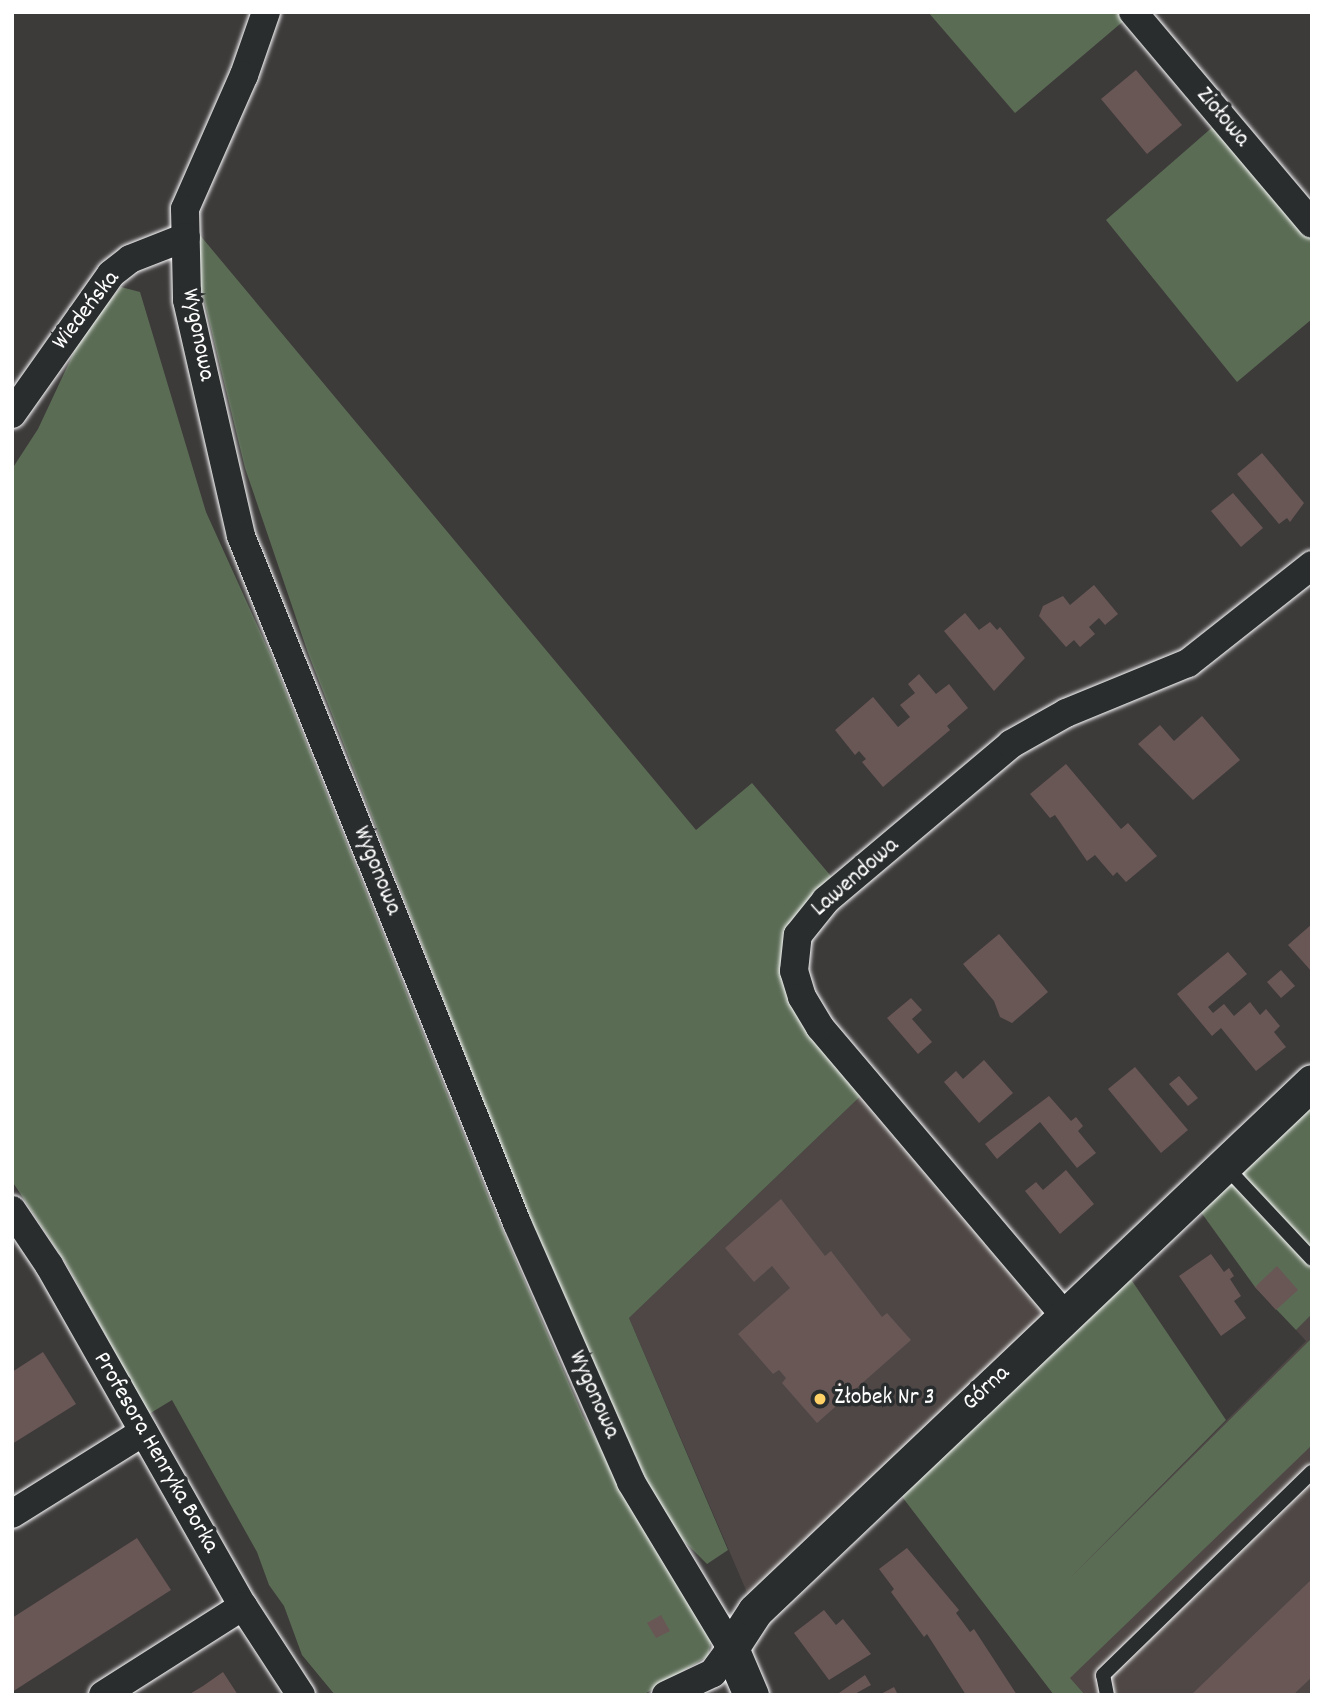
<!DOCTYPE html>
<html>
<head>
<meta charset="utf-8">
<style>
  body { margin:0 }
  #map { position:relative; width:1324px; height:1707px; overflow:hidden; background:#3d3a3a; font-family:Dekko,sans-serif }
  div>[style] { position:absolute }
  .built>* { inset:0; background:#4e4746 }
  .green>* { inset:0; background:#5b6c55 }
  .building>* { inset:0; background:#695756 }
  .roads { filter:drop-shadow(0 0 2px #fff) drop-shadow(0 0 2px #fff) }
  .service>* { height:14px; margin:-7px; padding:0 7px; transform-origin:7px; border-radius:7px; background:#2a2d2e }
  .minor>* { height:28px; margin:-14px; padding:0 14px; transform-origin:14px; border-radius:14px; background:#2a2d2e }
  .tertiary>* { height:35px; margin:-17.5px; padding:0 17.5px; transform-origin:17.5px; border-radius:17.5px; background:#2a2d2e }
  .dots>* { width:19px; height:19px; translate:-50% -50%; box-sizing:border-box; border:4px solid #2a2d2e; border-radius:50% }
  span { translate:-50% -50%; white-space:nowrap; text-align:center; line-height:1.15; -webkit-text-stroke:7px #2a2d2e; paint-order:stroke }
  .street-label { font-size:24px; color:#fff }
  .poi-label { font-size:24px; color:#fff }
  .left { translate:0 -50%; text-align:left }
  .frame { position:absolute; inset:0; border:14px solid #fff; pointer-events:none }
</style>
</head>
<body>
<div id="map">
  <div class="built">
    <i style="clip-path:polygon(870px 1087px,1065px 1316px,755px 1611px,629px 1318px)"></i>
    <i style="clip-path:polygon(1312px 1314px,1312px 1695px,1054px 1695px,1010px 1637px,1306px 1341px,1296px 1330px)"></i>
  </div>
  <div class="green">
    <i style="clip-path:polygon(928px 12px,1133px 12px,1133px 13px,1015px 113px)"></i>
    <i style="clip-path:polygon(1223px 118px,1312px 224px,1312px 319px,1237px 382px,1106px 220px)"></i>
    <i style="clip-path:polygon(199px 234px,696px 830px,752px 783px,841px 888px,794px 959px,870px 1087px,629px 1318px,728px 1550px,707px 1564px,675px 1532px,647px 1481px,552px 1277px,308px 653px,245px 468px,196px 267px)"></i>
    <i style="clip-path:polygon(121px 287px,140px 292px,206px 512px,273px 660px,490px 1201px,583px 1416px,711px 1641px,708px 1656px,643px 1695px,335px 1695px,302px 1655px,284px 1606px,269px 1585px,257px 1552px,172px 1400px,149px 1414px,67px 1265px,12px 1181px,12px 469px,38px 429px,83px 333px)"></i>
    <i style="clip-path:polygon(1312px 1082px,1312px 1314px,1296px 1330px,1255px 1287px,1190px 1197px)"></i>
    <i style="clip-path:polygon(1120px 1263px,1226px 1420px,1071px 1577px,1310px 1340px,1312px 1445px,1070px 1678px,1085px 1695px,1054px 1695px,890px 1481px)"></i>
  </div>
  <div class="building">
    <i style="clip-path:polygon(1136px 70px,1182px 125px,1147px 154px,1101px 99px)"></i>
    <i style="clip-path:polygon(1262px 453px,1304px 503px,1290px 522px,1287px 518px,1279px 524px,1237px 474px)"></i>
    <i style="clip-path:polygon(1233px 493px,1263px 528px,1241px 547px,1211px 511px)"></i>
    <i style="clip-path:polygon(1094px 585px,1118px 614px,1105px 625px,1099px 618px,1089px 627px,1095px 634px,1080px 647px,1074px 640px,1066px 647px,1039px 616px,1043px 606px,1063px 596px,1070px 605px)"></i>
    <i style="clip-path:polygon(965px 613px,979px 630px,990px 622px,997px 630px,1000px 627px,1025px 658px,994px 691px,944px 631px)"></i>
    <i style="clip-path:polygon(919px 674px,936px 694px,949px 684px,968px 708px,947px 726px,950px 730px,883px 787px,862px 762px,866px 759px,859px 751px,855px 755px,835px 730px,873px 697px,898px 727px,910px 717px,900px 705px,915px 693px,908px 684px)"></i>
    <i style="clip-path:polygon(1202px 716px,1240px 760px,1193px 800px,1138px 744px,1160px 725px,1174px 741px)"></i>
    <i style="clip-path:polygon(1066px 764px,1121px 829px,1128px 823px,1157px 856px,1126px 882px,1117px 872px,1113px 876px,1095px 855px,1087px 861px,1055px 815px,1050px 818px,1030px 794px)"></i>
    <i style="clip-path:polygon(1312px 924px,1312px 972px,1288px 945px)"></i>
    <i style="clip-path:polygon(999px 934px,1048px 992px,1012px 1023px,1000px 1017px,994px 1001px,963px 964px)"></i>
    <i style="clip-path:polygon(1228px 952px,1247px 974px,1208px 1007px,1213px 1013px,1224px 1004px,1234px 1016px,1250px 1002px,1260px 1015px,1266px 1009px,1280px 1026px,1274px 1032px,1286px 1047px,1256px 1071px,1221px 1028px,1212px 1036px,1177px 994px)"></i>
    <i style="clip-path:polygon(1281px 970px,1295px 986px,1281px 998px,1267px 982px)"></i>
    <i style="clip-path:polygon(911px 998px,922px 1010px,912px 1019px,932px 1042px,918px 1054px,887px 1018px)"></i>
    <i style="clip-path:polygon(984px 1060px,1013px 1093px,979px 1123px,944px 1082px,956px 1071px,963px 1079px)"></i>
    <i style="clip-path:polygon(1135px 1067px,1188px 1130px,1161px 1153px,1108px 1089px)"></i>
    <i style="clip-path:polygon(1179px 1076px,1198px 1098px,1188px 1106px,1169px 1084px)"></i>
    <i style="clip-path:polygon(1049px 1096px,1071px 1121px,1076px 1117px,1083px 1126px,1078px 1131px,1096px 1153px,1077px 1168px,1040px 1122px,997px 1159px,985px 1144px)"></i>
    <i style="clip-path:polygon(1066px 1170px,1094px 1204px,1060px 1234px,1025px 1191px,1036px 1182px,1043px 1190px)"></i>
    <i style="clip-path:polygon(781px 1199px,825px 1256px,831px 1251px,882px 1317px,887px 1313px,911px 1340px,817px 1423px,782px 1383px,786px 1378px,779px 1370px,773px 1374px,738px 1334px,790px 1288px,772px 1266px,754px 1282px,725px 1248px)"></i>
    <i style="clip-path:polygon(1211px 1254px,1224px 1272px,1229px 1268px,1234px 1276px,1230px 1279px,1241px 1296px,1234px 1301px,1246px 1318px,1221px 1336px,1179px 1276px)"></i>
    <i style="clip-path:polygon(1277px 1266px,1298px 1290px,1276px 1310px,1255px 1287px)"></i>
    <i style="clip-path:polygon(43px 1352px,76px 1404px,12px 1444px,12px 1372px)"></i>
    <i style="clip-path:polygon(137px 1538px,171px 1590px,12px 1692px,12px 1618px)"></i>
    <i style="clip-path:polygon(907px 1548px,959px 1610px,956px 1613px,970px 1632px,974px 1629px,1017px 1695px,966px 1695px,927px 1634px,924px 1637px,891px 1592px,894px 1589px,879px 1569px)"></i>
    <i style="clip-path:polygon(1312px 1579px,1312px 1677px,1293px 1695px,1191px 1695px)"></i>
    <i style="clip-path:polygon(824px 1610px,836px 1625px,843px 1619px,871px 1654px,829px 1680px,794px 1633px)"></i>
    <i style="clip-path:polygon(661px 1615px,670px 1631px,656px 1638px,647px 1623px)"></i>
    <i style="clip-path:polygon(223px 1672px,238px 1695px,188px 1695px,203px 1686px)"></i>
    <i style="clip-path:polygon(865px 1675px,871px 1685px,853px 1695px,836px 1695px)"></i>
    <i style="clip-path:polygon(894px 1687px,898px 1695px,879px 1695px)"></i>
  </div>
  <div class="roads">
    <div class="service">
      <i style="left:1225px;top:1166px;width:127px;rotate:46.9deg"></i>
      <i style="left:1107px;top:1695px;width:20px;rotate:-101deg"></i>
      <i style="left:1103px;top:1675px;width:291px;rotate:-44.2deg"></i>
    </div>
    <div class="minor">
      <i style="left:266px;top:12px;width:67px;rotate:109.2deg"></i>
      <i style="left:244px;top:75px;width:146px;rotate:113.8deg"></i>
      <i style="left:185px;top:209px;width:91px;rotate:88.7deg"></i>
      <i style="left:187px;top:300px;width:242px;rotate:77.1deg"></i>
      <i style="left:241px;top:536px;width:740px;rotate:68.11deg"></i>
      <i style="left:517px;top:1223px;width:283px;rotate:66.2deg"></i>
      <i style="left:631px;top:1482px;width:194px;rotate:58.9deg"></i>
      <i style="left:731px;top:1648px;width:31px;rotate:126deg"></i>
      <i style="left:713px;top:1673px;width:52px;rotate:154.9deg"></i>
      <i style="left:1133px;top:12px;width:277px;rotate:49.8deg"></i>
      <i style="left:12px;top:414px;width:171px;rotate:-54.7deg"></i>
      <i style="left:111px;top:274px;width:24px;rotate:-38deg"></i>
      <i style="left:130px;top:259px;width:60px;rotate:-21.4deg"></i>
      <i style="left:12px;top:1210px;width:66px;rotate:56.1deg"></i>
      <i style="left:49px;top:1265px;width:392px;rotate:60.4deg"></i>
      <i style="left:243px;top:1606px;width:106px;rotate:56.9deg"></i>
      <i style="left:1065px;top:1316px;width:379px;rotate:-130.3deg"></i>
      <i style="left:820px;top:1027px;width:35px;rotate:-121deg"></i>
      <i style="left:802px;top:997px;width:27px;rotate:-107deg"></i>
      <i style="left:794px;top:971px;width:36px;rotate:-84deg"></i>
      <i style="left:798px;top:935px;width:45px;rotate:-51.3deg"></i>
      <i style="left:826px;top:900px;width:242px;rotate:-40.1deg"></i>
      <i style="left:1011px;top:744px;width:63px;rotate:-29.4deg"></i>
      <i style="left:1066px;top:713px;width:132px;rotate:-22.3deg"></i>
      <i style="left:1188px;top:663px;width:158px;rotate:-38.3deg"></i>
      <i style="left:12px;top:1514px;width:155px;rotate:-32deg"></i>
      <i style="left:103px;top:1695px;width:166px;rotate:-32.4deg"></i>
    </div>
    <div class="tertiary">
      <i style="left:751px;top:1695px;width:51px;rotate:-113.1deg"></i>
      <i style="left:731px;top:1648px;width:44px;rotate:-57deg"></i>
      <i style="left:755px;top:1611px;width:768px;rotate:-43.52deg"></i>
    </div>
  </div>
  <div class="dots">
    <i style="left:820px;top:1399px;background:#ffd166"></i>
  </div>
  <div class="street-label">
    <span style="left:1222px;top:118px;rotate:50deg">Ziołowa</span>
    <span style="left:87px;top:311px;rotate:-52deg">Wiedeńska</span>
    <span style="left:197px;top:335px;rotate:79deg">Wygonowa</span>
    <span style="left:376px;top:871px;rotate:68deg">Wygonowa</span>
    <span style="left:856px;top:878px;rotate:-41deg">Lawendowa</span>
    <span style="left:987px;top:1389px;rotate:-43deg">Górna</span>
    <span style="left:593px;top:1395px;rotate:66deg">Wygonowa</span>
    <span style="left:155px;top:1453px;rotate:60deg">Profesora Henryka Borka</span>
  </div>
  <div class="poi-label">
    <span class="left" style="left:834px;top:1399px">Żłobek Nr 3</span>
  </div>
  <div class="frame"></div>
</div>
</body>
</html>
